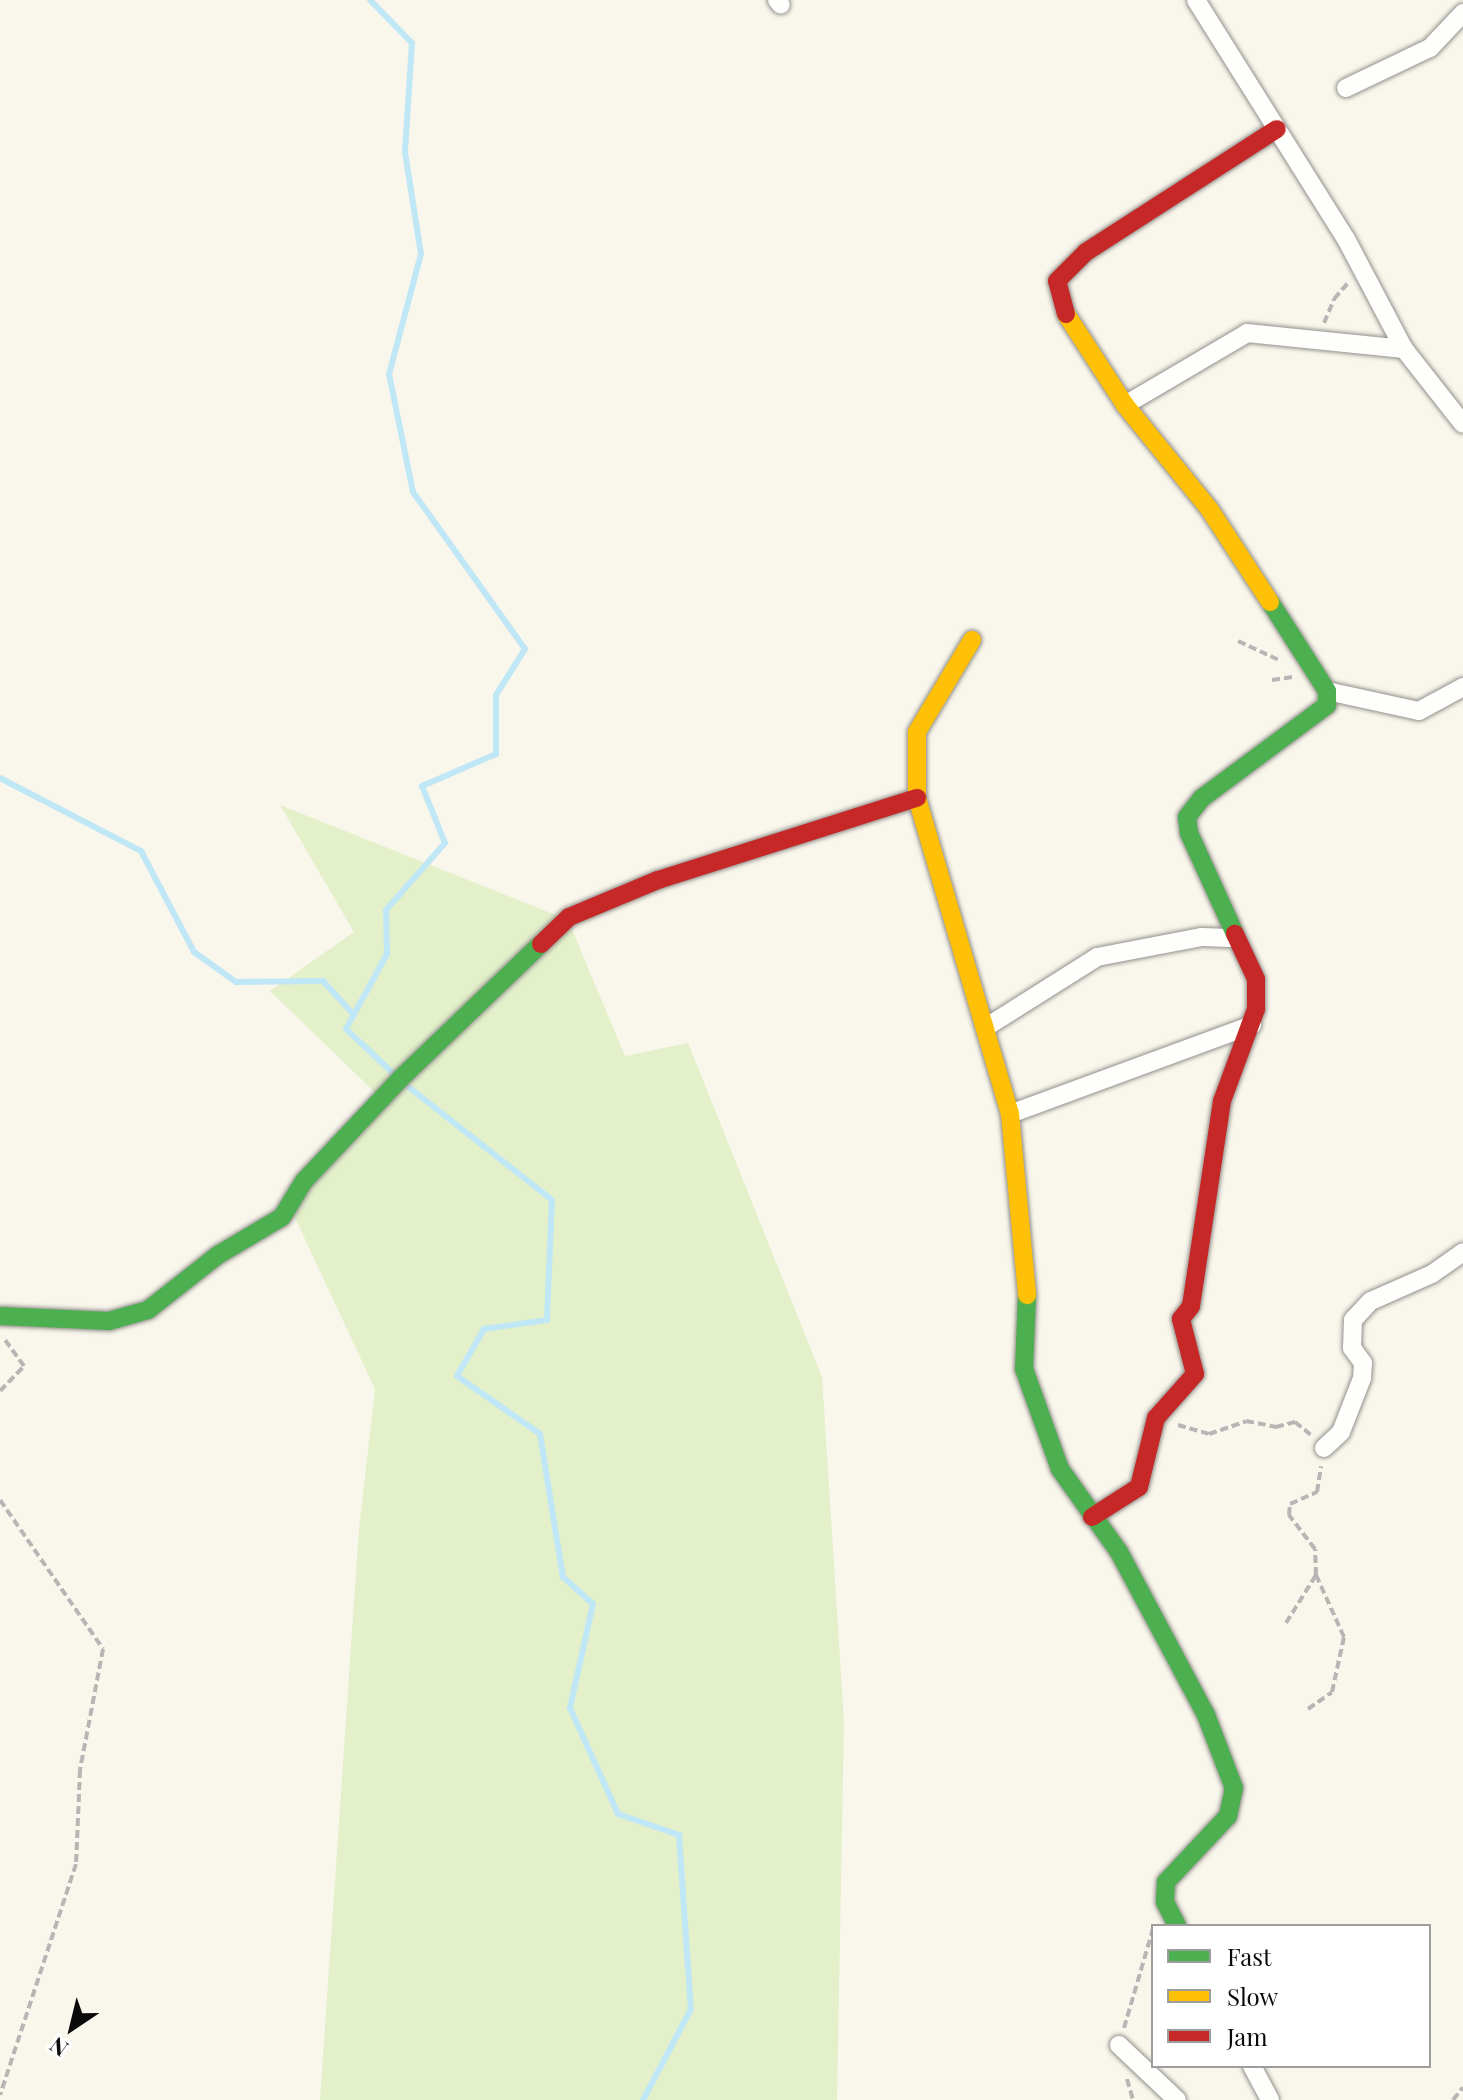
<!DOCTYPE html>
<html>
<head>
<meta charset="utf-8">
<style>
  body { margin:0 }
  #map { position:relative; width:1463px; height:2100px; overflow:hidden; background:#f9f6ec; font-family:"Playfair Display",serif }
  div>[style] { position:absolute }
  .green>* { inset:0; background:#e3f0ca }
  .stream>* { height:6px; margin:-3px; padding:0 3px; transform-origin:3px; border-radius:3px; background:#c0e7f6 }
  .path>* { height:4px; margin-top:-2px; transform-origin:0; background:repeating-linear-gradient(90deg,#b7b6b5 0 8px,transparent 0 12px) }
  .roads { filter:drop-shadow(0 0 2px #92908c) drop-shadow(0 0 2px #92908c) }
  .street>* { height:18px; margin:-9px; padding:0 9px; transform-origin:9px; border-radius:9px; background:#fefefc }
  .fast>* { height:18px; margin:-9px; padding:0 9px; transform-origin:9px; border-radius:9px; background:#4caf50 }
  .slow>* { height:18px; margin:-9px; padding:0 9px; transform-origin:9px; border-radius:9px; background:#ffc107 }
  .jam>* { height:18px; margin:-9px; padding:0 9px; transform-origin:9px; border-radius:9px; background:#c62828 }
  span { translate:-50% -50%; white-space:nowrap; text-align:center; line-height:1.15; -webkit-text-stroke:8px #fff; paint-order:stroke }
  .legend { position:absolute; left:1151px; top:1924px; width:280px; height:144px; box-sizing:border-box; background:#fff; border:2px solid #9d9d9d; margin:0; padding:10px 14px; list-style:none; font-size:24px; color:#0a0a0a }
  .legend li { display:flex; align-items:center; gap:16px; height:40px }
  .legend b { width:40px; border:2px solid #9d9d9d }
  .north { position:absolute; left:32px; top:1988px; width:80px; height:80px; -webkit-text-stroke:6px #fff; paint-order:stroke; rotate:215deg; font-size:22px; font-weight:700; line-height:32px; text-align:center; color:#0a0a0a }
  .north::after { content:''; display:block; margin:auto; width:28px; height:36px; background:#0a0a0a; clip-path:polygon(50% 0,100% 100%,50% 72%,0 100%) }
</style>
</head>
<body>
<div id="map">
  <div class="green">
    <i style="clip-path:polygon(280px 805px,568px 920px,625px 1056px,688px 1043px,822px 1377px,844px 1721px,837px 2100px,320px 2100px,359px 1529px,375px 1389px,290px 1207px,386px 1103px,270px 991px,354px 932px)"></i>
  </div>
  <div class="stream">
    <i style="left:370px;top:0;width:60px;rotate:45.7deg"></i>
    <i style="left:412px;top:43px;width:109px;rotate:93.7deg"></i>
    <i style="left:405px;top:152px;width:103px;rotate:81.1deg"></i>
    <i style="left:421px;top:254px;width:124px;rotate:104.9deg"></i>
    <i style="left:389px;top:374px;width:120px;rotate:78.5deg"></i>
    <i style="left:413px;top:492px;width:193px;rotate:54.5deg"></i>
    <i style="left:525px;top:649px;width:54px;rotate:122.2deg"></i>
    <i style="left:496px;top:695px;width:59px;rotate:90deg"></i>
    <i style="left:496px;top:754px;width:81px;rotate:156.6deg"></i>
    <i style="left:422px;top:786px;width:61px;rotate:68deg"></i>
    <i style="left:445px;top:843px;width:89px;rotate:131.4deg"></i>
    <i style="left:386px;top:910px;width:44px;rotate:88.7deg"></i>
    <i style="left:387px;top:954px;width:85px;rotate:118.7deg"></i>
    <i style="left:346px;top:1029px;width:67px;rotate:43.2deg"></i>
    <i style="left:0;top:778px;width:159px;rotate:27.4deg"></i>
    <i style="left:141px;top:851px;width:114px;rotate:62.3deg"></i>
    <i style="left:194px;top:952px;width:52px;rotate:35.5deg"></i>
    <i style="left:236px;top:982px;width:87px;rotate:-0.7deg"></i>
    <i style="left:323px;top:981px;width:46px;rotate:47.6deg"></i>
    <i style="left:406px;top:1085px;width:186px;rotate:38.2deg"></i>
    <i style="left:552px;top:1200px;width:120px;rotate:92.4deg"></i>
    <i style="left:547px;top:1320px;width:64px;rotate:171.9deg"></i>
    <i style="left:484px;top:1329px;width:54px;rotate:119.9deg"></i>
    <i style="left:457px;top:1376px;width:101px;rotate:34.9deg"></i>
    <i style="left:540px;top:1434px;width:145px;rotate:80.9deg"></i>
    <i style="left:563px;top:1577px;width:40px;rotate:42deg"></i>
    <i style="left:593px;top:1604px;width:107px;rotate:102.5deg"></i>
    <i style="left:570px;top:1708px;width:116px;rotate:65.6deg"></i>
    <i style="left:618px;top:1814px;width:65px;rotate:19deg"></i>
    <i style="left:679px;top:1835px;width:174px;rotate:86.1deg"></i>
    <i style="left:691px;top:2009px;width:103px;rotate:117.8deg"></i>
  </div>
  <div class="path">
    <i style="left:1324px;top:323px;width:26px;rotate:-67deg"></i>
    <i style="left:1334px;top:299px;width:21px;rotate:-49deg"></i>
    <i style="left:1238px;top:641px;width:45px;rotate:24.9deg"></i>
    <i style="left:1272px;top:680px;width:21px;rotate:-8deg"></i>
    <i style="left:0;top:1391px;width:35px;rotate:-46deg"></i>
    <i style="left:24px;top:1366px;width:36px;rotate:-126deg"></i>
    <i style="left:1178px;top:1425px;width:32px;rotate:16deg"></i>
    <i style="left:1209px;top:1434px;width:39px;rotate:-19deg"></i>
    <i style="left:1246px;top:1421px;width:31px;rotate:11deg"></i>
    <i style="left:1276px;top:1427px;width:20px;rotate:-15deg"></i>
    <i style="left:1295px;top:1422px;width:21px;rotate:39deg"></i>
    <i style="left:0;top:1500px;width:181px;rotate:55.3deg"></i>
    <i style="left:103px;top:1649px;width:123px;rotate:100.8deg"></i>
    <i style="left:80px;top:1770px;width:94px;rotate:92.4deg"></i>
    <i style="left:76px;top:1864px;width:243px;rotate:108.2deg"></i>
    <i style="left:1286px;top:1623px;width:57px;rotate:-58deg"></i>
    <i style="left:1316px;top:1575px;width:26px;rotate:-92deg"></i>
    <i style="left:1315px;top:1549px;width:43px;rotate:-127.4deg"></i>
    <i style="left:1289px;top:1515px;width:11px;rotate:-85deg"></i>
    <i style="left:1290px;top:1504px;width:30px;rotate:-24deg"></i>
    <i style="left:1317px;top:1492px;width:26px;rotate:-81deg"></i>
    <i style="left:1308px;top:1709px;width:29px;rotate:-35deg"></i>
    <i style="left:1332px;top:1692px;width:56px;rotate:-77.7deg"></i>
    <i style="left:1344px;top:1637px;width:68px;rotate:-114.3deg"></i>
    <i style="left:1124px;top:2028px;width:103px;rotate:-73.7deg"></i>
    <i style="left:1127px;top:2079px;width:22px;rotate:74deg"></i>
    <i style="left:1453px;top:2100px;width:16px;rotate:-52deg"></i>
  </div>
  <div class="roads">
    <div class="street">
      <i style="left:777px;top:0;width:6px;rotate:51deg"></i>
      <i style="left:1196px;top:0;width:282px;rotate:57.9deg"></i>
      <i style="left:1346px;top:239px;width:124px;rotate:62.2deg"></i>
      <i style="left:1404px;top:349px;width:95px;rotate:51.8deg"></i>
      <i style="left:1346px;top:88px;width:93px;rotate:-25.5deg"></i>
      <i style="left:1430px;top:48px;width:48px;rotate:-46.7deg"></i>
      <i style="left:1125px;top:405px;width:142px;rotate:-30.5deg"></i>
      <i style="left:1247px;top:333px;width:158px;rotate:5.8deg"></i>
      <i style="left:1327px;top:691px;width:94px;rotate:12.3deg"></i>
      <i style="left:1419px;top:711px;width:50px;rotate:-28.6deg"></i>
      <i style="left:988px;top:1026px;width:129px;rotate:-32.3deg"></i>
      <i style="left:1097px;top:957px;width:107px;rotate:-10.8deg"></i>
      <i style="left:1202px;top:937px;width:34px;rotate:2deg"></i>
      <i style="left:1010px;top:1114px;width:258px;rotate:-20.2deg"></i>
      <i style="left:1324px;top:1448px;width:23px;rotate:-43deg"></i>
      <i style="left:1341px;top:1432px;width:58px;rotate:-68.7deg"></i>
      <i style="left:1362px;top:1378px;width:15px;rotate:-86deg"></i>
      <i style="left:1363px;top:1363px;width:19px;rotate:-126deg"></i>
      <i style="left:1352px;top:1348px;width:28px;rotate:-88deg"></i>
      <i style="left:1353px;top:1320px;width:26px;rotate:-47deg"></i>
      <i style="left:1371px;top:1301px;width:67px;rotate:-23.9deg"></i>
      <i style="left:1432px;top:1274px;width:38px;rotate:-35deg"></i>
      <i style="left:1119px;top:2045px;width:80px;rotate:43.5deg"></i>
      <i style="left:1252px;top:2066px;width:38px;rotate:62deg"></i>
    </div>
    <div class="fast">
      <i style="left:1235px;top:934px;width:111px;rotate:-114.5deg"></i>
      <i style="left:1189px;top:833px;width:16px;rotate:-97deg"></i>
      <i style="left:1187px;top:817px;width:24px;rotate:-52deg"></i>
      <i style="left:1202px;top:798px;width:156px;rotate:-36.6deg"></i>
      <i style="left:1327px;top:705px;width:14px;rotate:-90deg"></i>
      <i style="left:1327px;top:691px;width:106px;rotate:-122.6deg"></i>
      <i style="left:1027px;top:1295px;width:74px;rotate:92.3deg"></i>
      <i style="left:1024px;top:1369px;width:106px;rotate:70.2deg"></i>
      <i style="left:1060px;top:1469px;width:102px;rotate:54.6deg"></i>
      <i style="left:1119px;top:1552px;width:185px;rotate:61.9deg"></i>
      <i style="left:1206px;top:1715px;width:78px;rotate:69deg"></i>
      <i style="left:1234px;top:1788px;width:29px;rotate:102deg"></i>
      <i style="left:1228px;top:1816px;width:91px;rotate:133.2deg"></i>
      <i style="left:1166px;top:1882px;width:20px;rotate:93deg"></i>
      <i style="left:1165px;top:1902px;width:27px;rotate:63deg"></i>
      <i style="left:0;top:1316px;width:109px;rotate:2.6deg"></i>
      <i style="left:109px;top:1321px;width:41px;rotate:-15.8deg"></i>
      <i style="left:148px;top:1310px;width:89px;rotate:-38.2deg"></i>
      <i style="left:218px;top:1255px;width:74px;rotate:-30.7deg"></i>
      <i style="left:282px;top:1217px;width:42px;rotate:-58.6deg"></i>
      <i style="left:304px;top:1181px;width:140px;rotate:-46.7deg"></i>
      <i style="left:400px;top:1079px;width:195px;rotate:-43.8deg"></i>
    </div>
    <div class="slow">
      <i style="left:1066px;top:314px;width:108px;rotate:57deg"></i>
      <i style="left:1125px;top:405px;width:135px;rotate:51deg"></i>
      <i style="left:1210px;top:510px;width:110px;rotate:56.9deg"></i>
      <i style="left:972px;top:640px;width:107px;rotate:120.9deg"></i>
      <i style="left:917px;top:732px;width:66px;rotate:90deg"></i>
      <i style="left:917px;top:798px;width:329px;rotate:73.6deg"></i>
      <i style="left:1010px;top:1114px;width:182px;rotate:84.6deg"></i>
    </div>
    <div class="jam">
      <i style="left:1066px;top:314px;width:34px;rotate:-105deg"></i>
      <i style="left:1057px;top:281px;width:41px;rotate:-45deg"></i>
      <i style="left:1086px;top:252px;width:227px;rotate:-32.8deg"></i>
      <i style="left:541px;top:944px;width:39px;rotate:-44deg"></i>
      <i style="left:569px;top:917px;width:96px;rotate:-22.6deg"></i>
      <i style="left:658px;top:880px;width:272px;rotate:-17.6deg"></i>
      <i style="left:1092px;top:1517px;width:56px;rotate:-32.6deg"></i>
      <i style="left:1139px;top:1487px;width:71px;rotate:-76.2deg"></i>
      <i style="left:1156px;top:1418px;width:59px;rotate:-48.4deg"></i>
      <i style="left:1195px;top:1374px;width:57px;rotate:-104.3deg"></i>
      <i style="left:1181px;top:1319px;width:16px;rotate:-52deg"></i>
      <i style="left:1191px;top:1306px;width:207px;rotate:-81.4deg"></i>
      <i style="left:1222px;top:1101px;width:98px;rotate:-69.7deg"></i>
      <i style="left:1256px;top:1009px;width:30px;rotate:-90deg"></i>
      <i style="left:1256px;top:979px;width:50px;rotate:-115deg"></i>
    </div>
  </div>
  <ul class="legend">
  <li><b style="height:10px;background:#4caf50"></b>Fast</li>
  <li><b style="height:10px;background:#ffc107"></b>Slow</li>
  <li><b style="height:10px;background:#c62828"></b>Jam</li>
  </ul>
  <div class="north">N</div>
</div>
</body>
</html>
